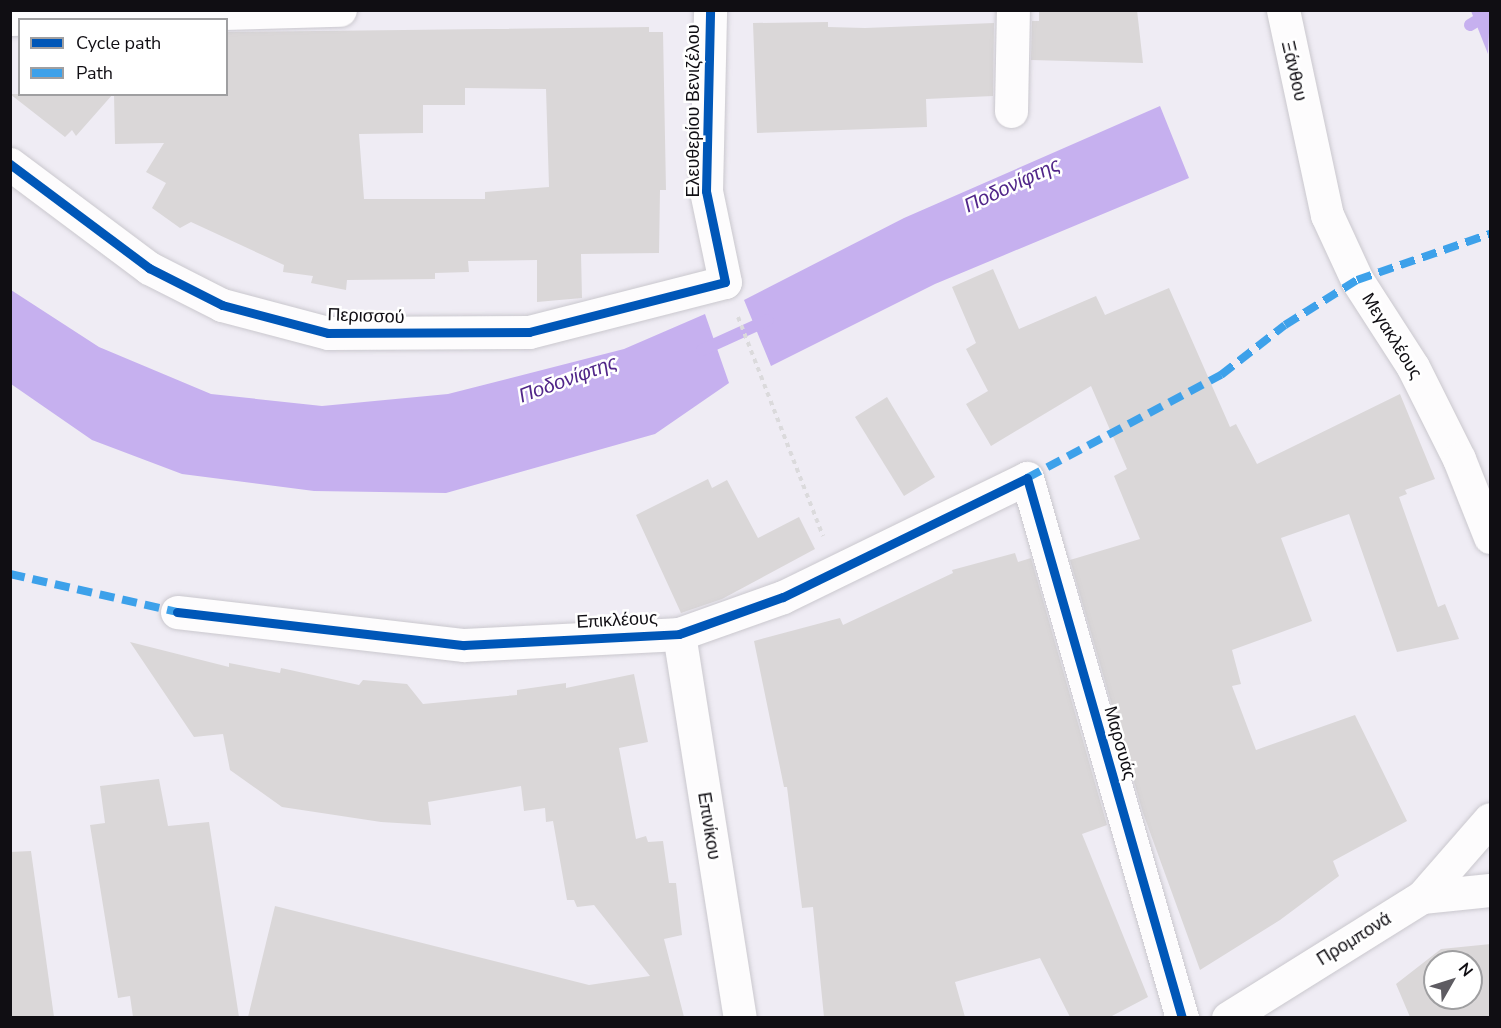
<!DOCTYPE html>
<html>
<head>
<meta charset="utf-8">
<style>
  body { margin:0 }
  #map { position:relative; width:1501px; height:1028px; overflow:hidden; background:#efecf4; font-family:"Nunito Sans",sans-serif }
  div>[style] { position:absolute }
  .water>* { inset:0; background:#c6b0ef }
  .stream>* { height:12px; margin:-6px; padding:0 6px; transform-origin:6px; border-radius:6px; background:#c6b0ef }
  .building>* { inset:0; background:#dad7d8 }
  .path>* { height:4px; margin-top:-2px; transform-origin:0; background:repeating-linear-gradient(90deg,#dbdadc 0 4.5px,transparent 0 9px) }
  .roads { filter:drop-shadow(0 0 2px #cac8ce) drop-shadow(0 0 2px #cac8ce) }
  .minor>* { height:33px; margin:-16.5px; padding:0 16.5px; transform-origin:16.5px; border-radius:16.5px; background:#fdfcfd }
  .quiet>* { height:8px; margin-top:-4px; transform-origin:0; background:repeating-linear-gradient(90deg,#3da1ea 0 15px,transparent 0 23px) }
  .cycleway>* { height:9px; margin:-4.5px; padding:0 4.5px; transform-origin:4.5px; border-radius:4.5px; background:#0057b8 }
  span { translate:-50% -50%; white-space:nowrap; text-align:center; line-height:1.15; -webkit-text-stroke:5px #fff; paint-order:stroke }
  .street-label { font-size:18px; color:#100e13 }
  .water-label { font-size:20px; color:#512689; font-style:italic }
  .frame { position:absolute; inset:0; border:12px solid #100e13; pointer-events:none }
  .legend { position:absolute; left:18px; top:18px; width:210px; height:78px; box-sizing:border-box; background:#fff; border:2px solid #9f9fa1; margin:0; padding:8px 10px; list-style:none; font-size:18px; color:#100e13 }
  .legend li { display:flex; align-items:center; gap:12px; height:30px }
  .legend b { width:30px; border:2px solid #9f9fa1 }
  .north { position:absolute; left:1423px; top:950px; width:60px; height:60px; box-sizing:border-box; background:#fff; border:2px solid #9f9fa1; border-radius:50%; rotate:51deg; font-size:16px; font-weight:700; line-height:24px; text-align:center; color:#100e13 }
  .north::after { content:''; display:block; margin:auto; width:21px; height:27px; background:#5e5c62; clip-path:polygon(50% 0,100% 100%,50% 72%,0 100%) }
</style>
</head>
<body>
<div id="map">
  <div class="water">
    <i style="clip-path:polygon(1471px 11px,1490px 11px,1488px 54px)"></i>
    <i style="clip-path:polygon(1160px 106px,1189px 178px,935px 284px,771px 366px,744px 300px,904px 218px)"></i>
    <i style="clip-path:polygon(11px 290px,99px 347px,211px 394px,322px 406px,448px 394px,624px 349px,705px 314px,729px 383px,655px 434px,446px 493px,314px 491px,182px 474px,92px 440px,11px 384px)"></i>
  </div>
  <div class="stream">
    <i style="left:1470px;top:25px;width:23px;rotate:-31deg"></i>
    <i style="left:702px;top:350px;width:72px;rotate:-24.4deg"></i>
  </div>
  <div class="building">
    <i style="clip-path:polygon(1039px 10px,1137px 10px,1143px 63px,1031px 60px,1032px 21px,1039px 21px)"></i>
    <i style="clip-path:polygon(828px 22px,828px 27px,865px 28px,994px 23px,993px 96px,926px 99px,927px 127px,757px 133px,753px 23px)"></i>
    <i style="clip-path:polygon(evenodd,649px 27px,649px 32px,663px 32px,666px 190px,660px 190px,659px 253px,581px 254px,582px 298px,537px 302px,537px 260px,468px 261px,469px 272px,435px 273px,435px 279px,347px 280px,346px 290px,311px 283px,313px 276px,283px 272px,284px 265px,191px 222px,180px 228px,152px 208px,166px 183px,146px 172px,164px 143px,115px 144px,114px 94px,226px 94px,228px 32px,649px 27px,465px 88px,546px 89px,549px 187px,485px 192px,485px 199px,364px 199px,359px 134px,423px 133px,423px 105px,465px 105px,465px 88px)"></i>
    <i style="clip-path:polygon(10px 94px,113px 94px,76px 136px,72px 130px,65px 137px)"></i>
    <i style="clip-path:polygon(993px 269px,1019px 329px,1096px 296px,1105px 315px,1169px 288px,1230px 427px,1236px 424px,1257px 464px,1400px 394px,1435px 479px,1405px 490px,1407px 494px,1399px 497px,1438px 607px,1445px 604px,1459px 639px,1397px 652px,1349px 514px,1281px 538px,1312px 621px,1232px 650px,1241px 684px,1232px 686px,1256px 750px,1355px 715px,1407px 821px,1333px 861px,1339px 876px,1280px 920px,1200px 970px,1143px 813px,1070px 560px,1140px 539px,1114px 476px,1127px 469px,1091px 386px,991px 446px,966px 404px,988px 391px,966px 349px,976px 343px,952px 287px)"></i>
    <i style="clip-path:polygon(887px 397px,935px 477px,904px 496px,855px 417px)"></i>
    <i style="clip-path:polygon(708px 479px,712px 488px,727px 480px,758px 538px,799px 517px,815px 549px,722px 599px,681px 613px,636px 515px)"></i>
    <i style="clip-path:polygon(1015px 553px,1018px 562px,1031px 558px,1107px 825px,1082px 834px,1148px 997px,1110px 1017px,1070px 1017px,1040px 958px,955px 982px,965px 1017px,824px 1017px,813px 907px,802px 908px,787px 787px,784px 787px,754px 641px,840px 618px,843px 625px,953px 573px,952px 570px)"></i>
    <i style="clip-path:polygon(130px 642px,229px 667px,229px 663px,280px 673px,281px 668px,359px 685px,363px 680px,407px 684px,423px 704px,517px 695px,517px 690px,566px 683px,566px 688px,634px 674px,648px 742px,619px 748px,636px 839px,646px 836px,648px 842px,663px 841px,669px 883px,676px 883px,682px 935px,664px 939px,684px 1017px,248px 1017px,275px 906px,589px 985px,650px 976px,594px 905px,577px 907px,574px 900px,567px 900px,553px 821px,546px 822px,545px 808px,524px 811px,521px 786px,428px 802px,431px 825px,381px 822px,282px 807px,230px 770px,223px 734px,194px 737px)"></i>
    <i style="clip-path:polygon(159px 779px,168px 826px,209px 822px,239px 1017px,133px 1017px,130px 996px,118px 998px,90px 825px,105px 823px,100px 786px)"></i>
    <i style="clip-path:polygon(31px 851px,54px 1017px,10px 1017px,10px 852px)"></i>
    <i style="clip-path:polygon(evenodd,1491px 944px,1491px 1017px,1410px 1017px,1396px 984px,1441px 949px,1491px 944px,1435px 962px,1471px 962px,1471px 998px,1435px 998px,1435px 962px)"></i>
  </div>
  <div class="path">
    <i style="left:738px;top:317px;width:235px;rotate:68.8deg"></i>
  </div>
  <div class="roads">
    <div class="minor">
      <i style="left:1283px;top:10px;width:210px;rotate:77.9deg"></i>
      <i style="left:1327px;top:215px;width:72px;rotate:65.2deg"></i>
      <i style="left:1357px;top:280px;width:103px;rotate:57.2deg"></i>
      <i style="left:1413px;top:367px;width:103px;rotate:63.4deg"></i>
      <i style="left:1459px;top:459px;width:84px;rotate:68.3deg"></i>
      <i style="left:10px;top:19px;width:330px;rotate:-1.6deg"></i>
      <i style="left:1011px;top:111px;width:101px;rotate:-88.9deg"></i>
      <i style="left:10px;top:164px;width:174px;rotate:36.8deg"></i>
      <i style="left:149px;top:268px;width:82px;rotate:26.9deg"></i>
      <i style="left:222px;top:305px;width:110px;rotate:14.8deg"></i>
      <i style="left:328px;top:333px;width:201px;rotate:-0.3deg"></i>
      <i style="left:529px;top:332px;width:202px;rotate:-14.3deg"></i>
      <i style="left:725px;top:282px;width:93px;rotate:-101.8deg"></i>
      <i style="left:706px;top:191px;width:181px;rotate:-88.7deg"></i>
      <i style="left:177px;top:612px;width:289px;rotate:6.6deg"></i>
      <i style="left:464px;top:645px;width:215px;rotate:-2.9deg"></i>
      <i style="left:679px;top:634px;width:110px;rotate:-19.6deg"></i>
      <i style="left:783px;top:597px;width:271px;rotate:-26deg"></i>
      <i style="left:1027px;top:478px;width:562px;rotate:73.98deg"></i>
      <i style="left:679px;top:634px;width:389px;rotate:81deg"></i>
      <i style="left:1422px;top:897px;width:103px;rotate:-48.9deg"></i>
      <i style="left:1228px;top:1018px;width:229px;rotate:-32deg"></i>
      <i style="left:1422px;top:897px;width:68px;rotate:-5.9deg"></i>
    </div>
  </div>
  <div class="quiet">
    <i style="left:1027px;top:478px;width:220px;rotate:-28deg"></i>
    <i style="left:1221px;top:375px;width:81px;rotate:-38deg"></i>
    <i style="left:1285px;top:325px;width:85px;rotate:-32deg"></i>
    <i style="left:1357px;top:280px;width:141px;rotate:-19.1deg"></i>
    <i style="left:10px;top:574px;width:171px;rotate:12.8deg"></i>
  </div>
  <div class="cycleway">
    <i style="left:10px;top:164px;width:174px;rotate:36.8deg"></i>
    <i style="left:149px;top:268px;width:82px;rotate:26.9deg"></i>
    <i style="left:222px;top:305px;width:110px;rotate:14.8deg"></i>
    <i style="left:328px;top:333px;width:201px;rotate:-0.3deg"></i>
    <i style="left:529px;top:332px;width:202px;rotate:-14.3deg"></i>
    <i style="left:725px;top:282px;width:93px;rotate:-101.8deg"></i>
    <i style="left:706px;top:191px;width:181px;rotate:-88.7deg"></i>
    <i style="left:177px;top:612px;width:289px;rotate:6.6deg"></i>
    <i style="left:464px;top:645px;width:215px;rotate:-2.9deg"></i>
    <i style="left:679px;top:634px;width:110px;rotate:-19.6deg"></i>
    <i style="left:783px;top:597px;width:271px;rotate:-26deg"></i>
    <i style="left:1027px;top:478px;width:562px;rotate:73.98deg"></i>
  </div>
  <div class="street-label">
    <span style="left:1294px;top:71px;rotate:77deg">Ξάνθου</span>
    <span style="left:693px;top:111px;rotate:-90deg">Ελευθερίου Βενιζέλου</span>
    <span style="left:366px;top:316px;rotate:2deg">Περισσού</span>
    <span style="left:1392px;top:336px;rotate:58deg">Μεγακλέους</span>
    <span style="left:617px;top:620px;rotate:-3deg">Επικλέους</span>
    <span style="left:1120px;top:743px;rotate:74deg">Μαρσυάς</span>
    <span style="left:709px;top:826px;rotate:81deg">Επινίκου</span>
    <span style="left:1354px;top:939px;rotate:-32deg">Προμπονά</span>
  </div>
  <div class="water-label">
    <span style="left:1012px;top:185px;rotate:-25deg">Ποδονίφτης</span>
    <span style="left:568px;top:379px;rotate:-20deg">Ποδονίφτης</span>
  </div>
  <div class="frame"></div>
  <ul class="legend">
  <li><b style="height:8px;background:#0057b8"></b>Cycle path</li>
  <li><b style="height:8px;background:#3da1ea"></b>Path</li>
  </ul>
  <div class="north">N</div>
</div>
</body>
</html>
